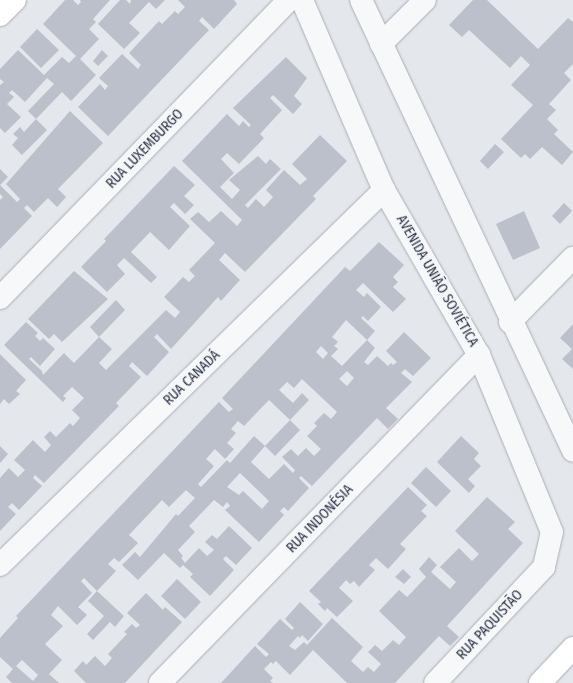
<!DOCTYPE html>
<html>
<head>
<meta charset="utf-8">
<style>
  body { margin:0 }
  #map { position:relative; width:573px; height:683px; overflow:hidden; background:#e4e7ec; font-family:"Fira Sans Condensed",sans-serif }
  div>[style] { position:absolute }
  .building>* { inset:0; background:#bbc0ca }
  .roads { filter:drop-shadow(0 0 1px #a9aeb7) drop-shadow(0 0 1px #a9aeb7) }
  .street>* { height:22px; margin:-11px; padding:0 11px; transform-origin:11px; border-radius:11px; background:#f7f8fa }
  .secondary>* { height:22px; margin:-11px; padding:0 11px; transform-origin:11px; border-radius:11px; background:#fff }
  span { translate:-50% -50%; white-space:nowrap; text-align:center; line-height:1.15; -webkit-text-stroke:3.5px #f4f6f9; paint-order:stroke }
  .street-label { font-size:14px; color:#2b3445 }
</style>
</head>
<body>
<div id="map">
  <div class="building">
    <i style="clip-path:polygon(65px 0,73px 0,78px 5px,81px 2px,80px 0,110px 0,93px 19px,96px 22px,89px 29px,99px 39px,80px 59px,96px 75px,71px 101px,62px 92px,36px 119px,28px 111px,54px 84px,47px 78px,25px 102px,12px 90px,9px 93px,14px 97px,7px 104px,21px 117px,5px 133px,0 128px,0 85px,4px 82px,0 79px,0 69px,18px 50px,44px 75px,62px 57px,69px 63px,76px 56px,43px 24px)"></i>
    <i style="clip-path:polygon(120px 0,126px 0,130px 4px,131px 0,165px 0,156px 9px,149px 2px,129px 23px,140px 33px,124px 49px,98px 24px)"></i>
    <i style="clip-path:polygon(178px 0,234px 0,237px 4px,214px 29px,202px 17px,199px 21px,209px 30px,108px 136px,78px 107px,100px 84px,105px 90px,108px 86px,99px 78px,122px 54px,138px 69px,141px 65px,129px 53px,159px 21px,162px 24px,175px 11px,178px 14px,185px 7px)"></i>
    <i style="clip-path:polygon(473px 0,487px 0,538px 49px,568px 18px,573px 22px,573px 64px,564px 73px,571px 80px,549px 104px,556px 110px,547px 119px,558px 130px,554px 134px,573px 152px,562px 165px,542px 147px,530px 159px,525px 154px,521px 158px,501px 139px,533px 105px,511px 85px,530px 65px,521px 56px,510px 68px,469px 30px,462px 37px,449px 25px)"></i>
    <i style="clip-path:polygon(37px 29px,59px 50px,41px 68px,20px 47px)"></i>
    <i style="clip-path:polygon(102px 50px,108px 56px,98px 66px,93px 61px)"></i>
    <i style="clip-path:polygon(286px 57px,307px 78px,294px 96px,302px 104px,293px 114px,273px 95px,270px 98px,282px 110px,260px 134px,264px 138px,239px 164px,227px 153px,221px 159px,234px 173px,220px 187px,232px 199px,240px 190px,229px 180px,258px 156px,266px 164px,270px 159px,281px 169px,245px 205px,248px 208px,256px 199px,264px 207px,273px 197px,266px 190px,284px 170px,300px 185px,307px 179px,292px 164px,320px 135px,347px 161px,313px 196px,316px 199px,245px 272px,225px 253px,219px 260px,240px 280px,221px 301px,218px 297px,171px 349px,157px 334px,154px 337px,169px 352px,147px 376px,132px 362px,129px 366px,141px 377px,116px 403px,119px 406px,44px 483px,35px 475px,33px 478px,42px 486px,19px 510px,12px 503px,8px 507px,16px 514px,0 531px,0 478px,9px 468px,18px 477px,25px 470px,14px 460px,33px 440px,45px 452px,51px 445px,44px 437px,50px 431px,56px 437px,70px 423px,73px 426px,80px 418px,72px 410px,84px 398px,72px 387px,63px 396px,66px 398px,63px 402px,4px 345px,26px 322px,38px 333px,35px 336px,40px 341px,43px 338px,55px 349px,40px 366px,31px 357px,29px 359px,42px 371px,43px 375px,64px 353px,74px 363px,99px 337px,112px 349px,99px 363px,106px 370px,166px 310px,175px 318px,180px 312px,164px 297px,183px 277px,189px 282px,195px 276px,189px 270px,215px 243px,190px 219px,198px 212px,209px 222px,221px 211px,237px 226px,242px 220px,182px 161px,227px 114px,239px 126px,243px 121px,249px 127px,251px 125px,233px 108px)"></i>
    <i style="clip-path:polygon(70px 111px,103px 143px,58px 189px,66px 197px,57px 207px,48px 198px,34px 212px,27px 205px,24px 208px,32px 216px,0 249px,0 200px,3px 197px,0 194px,0 185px,17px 202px,20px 199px,6px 184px)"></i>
    <i style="clip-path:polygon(36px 119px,47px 130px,22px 155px,12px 145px,18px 138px,13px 134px,20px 127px,24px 132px)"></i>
    <i style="clip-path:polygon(495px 144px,504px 152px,488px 169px,480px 161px)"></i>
    <i style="clip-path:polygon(174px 166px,195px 185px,184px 196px,194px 205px,185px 214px,174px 203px,170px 207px,190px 226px,169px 250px,150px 232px,131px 252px,157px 277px,151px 283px,124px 258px,117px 265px,125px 274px,107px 292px,81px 267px,106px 241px,104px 239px)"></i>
    <i style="clip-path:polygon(0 169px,8px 177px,0 185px)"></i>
    <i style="clip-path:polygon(564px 203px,572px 211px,560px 224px,552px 216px)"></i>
    <i style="clip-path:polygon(524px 211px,540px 248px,513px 260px,496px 224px)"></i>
    <i style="clip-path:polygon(evenodd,379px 242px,404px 265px,393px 277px,398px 282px,393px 287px,406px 299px,393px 312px,363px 283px,356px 290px,364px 297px,367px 293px,381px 307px,368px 321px,363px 316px,361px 318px,375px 331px,367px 340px,346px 320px,332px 337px,338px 342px,334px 346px,338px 349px,331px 356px,342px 366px,367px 340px,375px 348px,364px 362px,368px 365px,377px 356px,388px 366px,391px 363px,393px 365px,397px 362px,386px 351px,404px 332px,431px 358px,413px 376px,405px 369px,401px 373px,412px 382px,386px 408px,398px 419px,388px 429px,377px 418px,312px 486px,301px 476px,299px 478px,309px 488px,288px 511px,284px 507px,280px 511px,284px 515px,259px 542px,225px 510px,230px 506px,227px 502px,223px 507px,214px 500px,189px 526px,195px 532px,178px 550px,183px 556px,181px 558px,185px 563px,199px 548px,207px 556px,214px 550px,205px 542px,212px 535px,217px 539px,229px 526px,252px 548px,236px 565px,226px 556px,223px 559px,234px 570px,210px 596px,190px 577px,193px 574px,183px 565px,180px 568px,164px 553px,138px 580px,122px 565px,135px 552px,140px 557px,176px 514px,178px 516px,195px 498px,186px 490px,169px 507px,162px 500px,129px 535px,138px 543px,119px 562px,114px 558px,108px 564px,116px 571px,97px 591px,84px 578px,81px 581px,92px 593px,78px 607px,87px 615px,77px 625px,58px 606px,51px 615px,63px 626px,45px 644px,62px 660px,49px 674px,59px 683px,12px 683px,6px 677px,13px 669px,0 657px,0 638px,18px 618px,16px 616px,219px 402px,229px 412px,233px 409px,222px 398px,345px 267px,350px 271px,379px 242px,321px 346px,328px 353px,323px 359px,316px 352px,321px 346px,379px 242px,347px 371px,354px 378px,347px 386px,339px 379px,347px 371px,379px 242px,302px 379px,337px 412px,331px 419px,324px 413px,314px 423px,317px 426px,307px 436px,321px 449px,314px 456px,306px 448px,298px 456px,291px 449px,282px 457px,295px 470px,293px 473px,284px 464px,269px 479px,251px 462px,265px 446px,275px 456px,300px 430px,290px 420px,265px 446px,254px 436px,230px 463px,227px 460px,201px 487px,198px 484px,214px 466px,206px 459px,215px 449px,225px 459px,234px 449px,227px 443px,236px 433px,231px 429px,238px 421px,244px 426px,269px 400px,290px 420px,309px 400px,302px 393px,293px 403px,279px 390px,287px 382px,294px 388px,302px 379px,379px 242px,240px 473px,269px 501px,262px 509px,243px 491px,239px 495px,227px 487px,240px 473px,379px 242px,22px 660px,38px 675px,33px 681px,16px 666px,22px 660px)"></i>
    <i style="clip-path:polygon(74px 271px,108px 299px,62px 342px,54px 334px,49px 339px,28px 319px)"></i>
    <i style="clip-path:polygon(116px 300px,125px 310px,99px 337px,90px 327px)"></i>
    <i style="clip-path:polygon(573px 324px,573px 369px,562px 359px,572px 349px,560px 338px)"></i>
    <i style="clip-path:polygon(0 354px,26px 380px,16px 391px,20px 394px,9px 404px,4px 399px,0 404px)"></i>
    <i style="clip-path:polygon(461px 436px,479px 453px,474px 459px,481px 466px,468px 479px,475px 486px,469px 493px,437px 462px)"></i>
    <i style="clip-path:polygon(0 446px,8px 454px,0 463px)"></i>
    <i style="clip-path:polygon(426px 467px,451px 491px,436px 507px,411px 483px)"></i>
    <i style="clip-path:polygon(408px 487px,427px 505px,421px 511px,427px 516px,400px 544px,406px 549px,388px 569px,376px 558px,369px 565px,375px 570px,359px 587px,354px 581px,350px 584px,346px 580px,339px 588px,353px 601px,337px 617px,327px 608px,325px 611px,318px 604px,321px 602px,309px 591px)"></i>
    <i style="clip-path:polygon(487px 497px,515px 522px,508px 529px,523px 543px,447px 626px,459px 637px,450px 646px,439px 636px,395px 683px,347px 683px,313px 650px,290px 675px,276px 661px,273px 664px,271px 662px,264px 669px,273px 678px,270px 681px,273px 683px,221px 683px,255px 646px,266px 657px,269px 654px,257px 644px,280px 619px,292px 630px,294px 628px,285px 619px,300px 602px,323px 624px,308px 641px,302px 635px,300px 638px,298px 636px,289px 646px,295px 650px,304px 642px,307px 645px,332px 618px,363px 647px,351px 661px,363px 672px,368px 667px,374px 672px,381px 664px,368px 652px,375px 645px,382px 651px,393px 640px,399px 645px,406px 637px,379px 611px,399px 590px,407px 597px,412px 592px,426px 577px,419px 569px,429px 557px,437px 565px,431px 572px,450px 589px,456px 582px,440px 567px,459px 548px,472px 561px,479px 554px,455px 531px)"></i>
    <i style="clip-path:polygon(403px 569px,411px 577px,404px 584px,395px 577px)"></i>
    <i style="clip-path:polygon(177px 579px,201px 602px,185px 619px,161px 596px)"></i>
    <i style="clip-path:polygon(97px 591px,124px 616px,115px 627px,110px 622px,93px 640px,87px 634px,104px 616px,88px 601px)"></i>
    <i style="clip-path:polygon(146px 593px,163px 610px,165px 607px,182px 622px,125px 683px,86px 683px,74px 671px,83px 661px,86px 665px,95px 656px,105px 666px,112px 658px,108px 654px,127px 634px,124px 632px,132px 624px,136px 628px,140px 625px,127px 613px)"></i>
  </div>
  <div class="roads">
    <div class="street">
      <i style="left:302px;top:0;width:207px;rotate:66.7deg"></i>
      <i style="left:384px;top:190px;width:190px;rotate:60.1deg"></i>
      <i style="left:479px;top:355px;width:191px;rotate:67.6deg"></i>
      <i style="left:552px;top:532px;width:36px;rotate:103deg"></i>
      <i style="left:544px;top:567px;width:159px;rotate:133.2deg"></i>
      <i style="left:361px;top:0;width:498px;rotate:64.8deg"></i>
      <i style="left:381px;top:44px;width:62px;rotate:-45deg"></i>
      <i style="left:0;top:298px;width:415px;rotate:-45.9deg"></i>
      <i style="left:510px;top:322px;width:90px;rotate:-45.5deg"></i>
      <i style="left:0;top:565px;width:537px;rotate:-44.32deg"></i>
      <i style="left:160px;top:683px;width:458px;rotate:-45.8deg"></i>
    </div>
    <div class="secondary">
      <i style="left:0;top:15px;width:21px;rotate:-45deg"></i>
      <i style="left:540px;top:683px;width:48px;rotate:-46.7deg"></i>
    </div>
  </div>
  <div class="street-label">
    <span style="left:145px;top:149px;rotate:-46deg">RUA LUXEMBURGO</span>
    <span style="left:437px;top:281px;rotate:60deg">AVENIDA UNIÃO SOVIÉTICA</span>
    <span style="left:192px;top:378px;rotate:-44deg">RUA CANADÁ</span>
    <span style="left:320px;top:519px;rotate:-46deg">RUA INDONÉSIA</span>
    <span style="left:490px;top:625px;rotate:-47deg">RUA PAQUISTÃO</span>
  </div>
</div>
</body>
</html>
